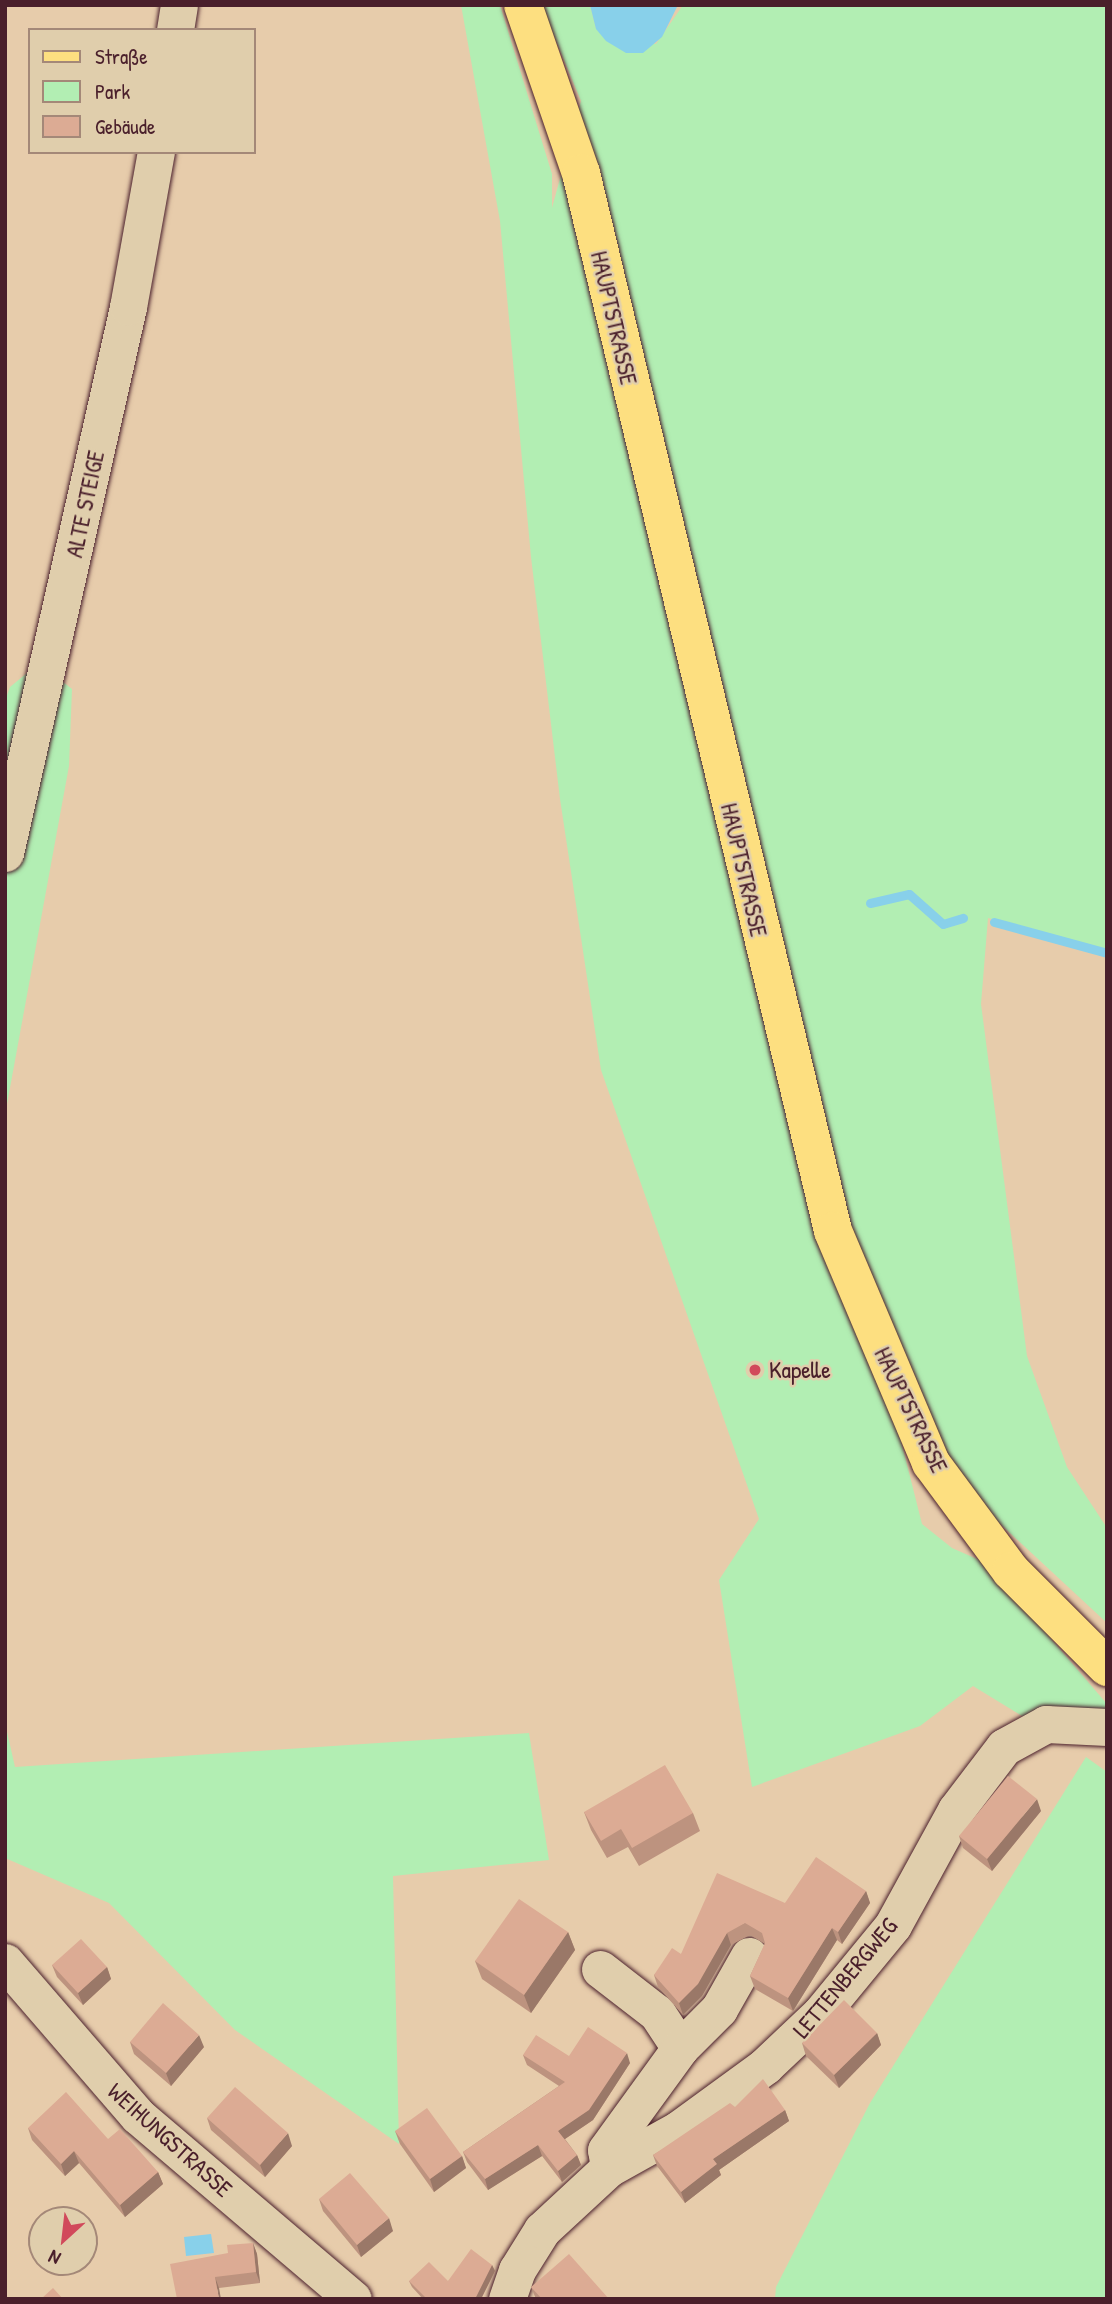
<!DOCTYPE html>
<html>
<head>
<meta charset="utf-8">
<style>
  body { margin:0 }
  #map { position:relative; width:1112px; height:2304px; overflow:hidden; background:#e7ccab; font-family:"Patrick Hand",sans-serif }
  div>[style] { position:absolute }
  .green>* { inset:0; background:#b2eeb3 }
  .water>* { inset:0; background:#88d0ea }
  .stream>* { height:9px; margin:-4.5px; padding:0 4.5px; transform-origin:4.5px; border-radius:4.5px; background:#88d0ea }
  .roads { filter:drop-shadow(0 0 2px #4a1f2b) drop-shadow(0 0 2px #4a1f2b) }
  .minor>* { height:37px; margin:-18.5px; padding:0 18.5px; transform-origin:18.5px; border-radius:18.5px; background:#e0ceac }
  .major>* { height:38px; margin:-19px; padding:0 19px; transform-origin:19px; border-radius:19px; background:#fddf80 }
  .wall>* { inset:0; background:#bd937f }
  .shaded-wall>* { inset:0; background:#9a7868 }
  .building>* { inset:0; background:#dcab94 }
  .dots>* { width:19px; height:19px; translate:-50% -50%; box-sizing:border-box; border:4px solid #e0ceac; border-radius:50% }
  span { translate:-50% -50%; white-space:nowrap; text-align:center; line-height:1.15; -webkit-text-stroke:5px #e0ceac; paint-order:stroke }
  .street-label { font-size:24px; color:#4a1f2b }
  .poi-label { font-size:24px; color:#4a1f2b }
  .left { translate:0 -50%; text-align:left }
  .frame { position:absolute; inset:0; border:7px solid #4a1f2b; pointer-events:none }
  .legend { position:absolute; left:28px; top:28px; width:228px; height:126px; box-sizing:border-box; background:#e0ceac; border:2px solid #a48878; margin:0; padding:9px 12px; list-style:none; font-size:21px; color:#4a1f2b }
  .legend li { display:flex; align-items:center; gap:14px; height:35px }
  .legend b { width:35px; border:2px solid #a48878 }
  .north { position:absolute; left:28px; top:2206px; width:70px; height:70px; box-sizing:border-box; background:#e0ceac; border:2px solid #a48878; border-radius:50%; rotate:207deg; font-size:19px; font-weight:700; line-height:28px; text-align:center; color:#4a1f2b }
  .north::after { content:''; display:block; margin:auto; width:24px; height:32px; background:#d1495b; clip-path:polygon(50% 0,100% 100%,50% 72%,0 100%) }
</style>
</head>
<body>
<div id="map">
  <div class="green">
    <i style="clip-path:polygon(461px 5px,500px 5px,552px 174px,552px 208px,581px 101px,541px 5px,590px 5px,596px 28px,656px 44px,683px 5px,1107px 5px,1107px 951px,988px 918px,981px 1004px,1027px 1356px,1067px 1467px,1107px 1528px,1107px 1623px,898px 1429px,922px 1524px,952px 1548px,986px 1563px,1107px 1704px,1107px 1728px,1035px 1724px,973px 1686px,920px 1726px,752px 1787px,719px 1580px,759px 1519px,601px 1070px,560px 799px,531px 557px,500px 221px)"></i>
    <i style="clip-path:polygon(39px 663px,72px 689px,69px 766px,5px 1115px,5px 701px,10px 687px)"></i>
    <i style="clip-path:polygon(5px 1723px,15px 1767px,529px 1733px,549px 1860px,393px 1876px,399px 2144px,235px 2030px,109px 1903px,5px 1858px)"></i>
    <i style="clip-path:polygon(1086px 1757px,1107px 1772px,1107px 2299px,775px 2299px,776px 2287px,870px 2103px)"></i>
  </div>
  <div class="water">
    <i style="clip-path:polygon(590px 5px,678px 5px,662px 37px,643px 53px,626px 53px,606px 41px,596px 29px)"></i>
    <i style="clip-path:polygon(211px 2234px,214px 2253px,186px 2256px,184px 2237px)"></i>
  </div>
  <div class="stream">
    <i style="left:870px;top:903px;width:40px;rotate:-13deg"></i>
    <i style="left:909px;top:894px;width:45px;rotate:41.4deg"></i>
    <i style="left:943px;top:924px;width:21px;rotate:-17deg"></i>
    <i style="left:994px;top:922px;width:117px;rotate:15.3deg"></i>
  </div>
  <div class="roads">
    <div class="minor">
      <i style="left:175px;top:30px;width:25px;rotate:-81deg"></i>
      <i style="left:5px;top:853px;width:560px;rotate:-77.3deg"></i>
      <i style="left:128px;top:307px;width:158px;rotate:-79.8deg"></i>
      <i style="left:5px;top:1962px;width:203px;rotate:49.2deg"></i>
      <i style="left:138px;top:2116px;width:282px;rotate:40.4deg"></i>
      <i style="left:600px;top:1969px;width:72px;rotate:37.7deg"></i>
      <i style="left:657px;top:2013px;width:42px;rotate:56.7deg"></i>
      <i style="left:609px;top:2168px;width:18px;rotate:-99deg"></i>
      <i style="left:606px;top:2150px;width:126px;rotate:-54deg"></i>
      <i style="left:680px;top:2048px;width:55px;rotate:-45deg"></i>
      <i style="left:719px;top:2009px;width:61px;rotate:-60.5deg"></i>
      <i style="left:507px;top:2299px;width:31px;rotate:-71deg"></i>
      <i style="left:517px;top:2270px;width:47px;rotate:-58deg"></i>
      <i style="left:542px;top:2230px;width:91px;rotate:-42.8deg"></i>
      <i style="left:609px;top:2168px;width:80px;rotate:-29.1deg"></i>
      <i style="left:679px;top:2129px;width:107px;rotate:-36.2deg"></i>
      <i style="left:765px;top:2066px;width:76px;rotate:-43.4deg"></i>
      <i style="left:820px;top:2014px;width:115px;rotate:-50.6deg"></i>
      <i style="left:893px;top:1925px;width:131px;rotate:-61.3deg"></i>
      <i style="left:956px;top:1810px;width:79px;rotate:-52.7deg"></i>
      <i style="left:1004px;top:1747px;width:48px;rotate:-28.7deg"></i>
      <i style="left:1046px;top:1724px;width:61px;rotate:2.8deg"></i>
    </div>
    <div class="major">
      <i style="left:523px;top:5px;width:178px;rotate:71deg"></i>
      <i style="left:581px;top:173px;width:1088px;rotate:76.6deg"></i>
      <i style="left:833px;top:1231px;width:252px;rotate:67.1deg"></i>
      <i style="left:931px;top:1463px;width:134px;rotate:53.5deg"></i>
      <i style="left:1011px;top:1571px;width:136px;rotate:45deg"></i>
    </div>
  </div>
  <div class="wall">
    <i style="clip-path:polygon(1041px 1811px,992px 1871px,963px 1848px,959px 1836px)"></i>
    <i style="clip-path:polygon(584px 1812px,693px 1813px,700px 1831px,639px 1866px,628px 1847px,607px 1858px,591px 1830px)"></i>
    <i style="clip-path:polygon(866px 1891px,870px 1903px,842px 1944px,837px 1940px,793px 2011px,755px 1989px,750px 1976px,765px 1944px,750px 1935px,731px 1945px,702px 1996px,683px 2015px,658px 1987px,654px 1975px,681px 1954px,785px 1903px)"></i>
    <i style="clip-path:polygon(568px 1932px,575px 1950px,531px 2013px,482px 1979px,475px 1961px)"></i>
    <i style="clip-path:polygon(52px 1965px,107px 1967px,111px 1979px,83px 2005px,57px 1977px)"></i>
    <i style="clip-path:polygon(877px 2033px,881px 2045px,839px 2088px,806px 2056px,802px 2043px)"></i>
    <i style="clip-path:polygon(130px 2042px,204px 2047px,171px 2086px,134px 2054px)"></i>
    <i style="clip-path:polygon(523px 2055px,569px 2056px,630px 2063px,593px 2120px,565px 2139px,577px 2155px,581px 2165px,562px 2182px,542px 2156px,488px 2190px,467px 2162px,463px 2152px,559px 2086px,527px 2065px)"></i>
    <i style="clip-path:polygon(735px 2107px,785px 2110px,789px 2121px,719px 2170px,721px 2175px,685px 2203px,657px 2166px,653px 2155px)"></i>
    <i style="clip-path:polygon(207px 2118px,292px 2146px,265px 2177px,211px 2130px)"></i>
    <i style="clip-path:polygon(28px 2128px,108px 2139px,158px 2172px,163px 2184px,125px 2217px,79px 2163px,65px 2176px,32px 2140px)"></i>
    <i style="clip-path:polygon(395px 2131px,462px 2156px,466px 2168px,434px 2192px,400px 2144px)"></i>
    <i style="clip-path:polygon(319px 2199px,393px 2231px,361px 2257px,323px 2211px)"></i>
    <i style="clip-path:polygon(253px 2243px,257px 2254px,260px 2283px,219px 2288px,177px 2299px)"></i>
    <i style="clip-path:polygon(492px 2265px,495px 2271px,481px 2299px,423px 2299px,412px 2287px,409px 2281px,448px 2281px)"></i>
    <i style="clip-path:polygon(531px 2287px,609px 2299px,536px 2299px)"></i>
  </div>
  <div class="shaded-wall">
    <i style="clip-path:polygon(1037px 1799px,1041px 1811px,992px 1871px,987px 1859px)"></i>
    <i style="clip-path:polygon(866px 1891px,870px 1903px,842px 1944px,838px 1932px)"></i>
    <i style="clip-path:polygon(832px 1928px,837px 1940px,793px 2011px,788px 1998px)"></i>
    <i style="clip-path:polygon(568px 1932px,575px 1950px,531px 2013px,524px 1995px)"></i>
    <i style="clip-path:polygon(727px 1933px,731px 1945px,702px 1996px,683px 2015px,679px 2003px)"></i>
    <i style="clip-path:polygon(107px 1967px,111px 1979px,83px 2005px,78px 1993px)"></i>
    <i style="clip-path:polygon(877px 2033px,881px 2045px,839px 2088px,834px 2075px)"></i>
    <i style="clip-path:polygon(199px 2035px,204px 2047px,171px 2086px,166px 2073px)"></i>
    <i style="clip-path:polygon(627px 2053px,630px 2063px,593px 2120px,562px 2141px,558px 2131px)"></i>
    <i style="clip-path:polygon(785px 2110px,789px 2121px,719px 2170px,721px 2175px,685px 2203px,681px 2192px,713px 2159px)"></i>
    <i style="clip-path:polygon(288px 2133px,292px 2146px,265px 2177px,260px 2165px)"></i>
    <i style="clip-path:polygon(538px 2145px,542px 2156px,488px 2190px,485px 2179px)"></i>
    <i style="clip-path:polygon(74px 2151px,79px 2163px,65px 2176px,61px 2164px)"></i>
    <i style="clip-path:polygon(577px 2155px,581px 2165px,562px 2182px,558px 2171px)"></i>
    <i style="clip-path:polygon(462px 2156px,466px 2168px,434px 2192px,430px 2179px)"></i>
    <i style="clip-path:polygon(158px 2172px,163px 2184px,125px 2217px,120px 2205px)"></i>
    <i style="clip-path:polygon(389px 2218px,393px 2231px,361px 2257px,357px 2245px)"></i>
    <i style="clip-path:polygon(253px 2243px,257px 2254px,260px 2283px,256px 2272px)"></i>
    <i style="clip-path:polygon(492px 2265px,495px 2271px,481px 2299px,475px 2299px)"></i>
    <i style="clip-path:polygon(215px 2277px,219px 2288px,221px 2299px,219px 2299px)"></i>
  </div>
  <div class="building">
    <i style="clip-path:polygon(665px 1765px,693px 1813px,632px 1848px,621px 1829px,601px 1841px,584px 1812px)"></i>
    <i style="clip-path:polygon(1008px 1776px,1037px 1799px,987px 1859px,959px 1836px)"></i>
    <i style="clip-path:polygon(816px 1857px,866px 1891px,838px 1932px,832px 1928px,788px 1998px,750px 1976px,765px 1943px,762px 1933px,745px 1923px,727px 1933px,698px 1984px,679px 2003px,654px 1975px,672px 1948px,681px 1954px,717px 1873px,785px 1903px)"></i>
    <i style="clip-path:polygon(519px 1899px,568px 1932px,524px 1995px,475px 1961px)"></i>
    <i style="clip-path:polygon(81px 1939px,107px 1967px,78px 1993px,52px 1965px)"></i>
    <i style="clip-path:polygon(844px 2000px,877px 2033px,834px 2075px,802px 2043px)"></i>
    <i style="clip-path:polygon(163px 2003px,199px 2035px,166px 2073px,130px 2042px)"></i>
    <i style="clip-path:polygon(588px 2027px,627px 2053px,589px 2110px,558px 2131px,577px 2155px,558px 2171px,538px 2145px,485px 2179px,463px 2152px,565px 2082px,523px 2055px,536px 2035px,569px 2056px)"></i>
    <i style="clip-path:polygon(763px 2079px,785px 2110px,713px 2159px,717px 2164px,681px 2192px,653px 2155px,730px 2103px,735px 2107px)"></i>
    <i style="clip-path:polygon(235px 2087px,288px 2133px,260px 2165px,207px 2118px)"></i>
    <i style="clip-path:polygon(66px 2092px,108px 2139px,120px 2129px,158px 2172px,120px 2205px,74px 2151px,61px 2164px,28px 2128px)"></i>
    <i style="clip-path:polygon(427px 2108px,462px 2156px,430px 2179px,395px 2131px)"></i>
    <i style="clip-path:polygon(350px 2173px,389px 2218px,357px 2245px,319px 2199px)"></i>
    <i style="clip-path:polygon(253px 2243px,256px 2272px,215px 2277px,219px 2299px,177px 2299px,170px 2264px,228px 2253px,227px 2245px)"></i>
    <i style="clip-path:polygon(471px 2249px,492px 2265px,475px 2299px,427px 2299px,409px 2281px,429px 2262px,448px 2281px)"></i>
    <i style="clip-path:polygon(569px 2254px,609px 2299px,542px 2299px,531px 2287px)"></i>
    <i style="clip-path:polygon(53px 2288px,63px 2299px,41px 2299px)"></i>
  </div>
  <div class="dots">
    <i style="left:755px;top:1370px;background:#d1495b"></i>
  </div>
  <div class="street-label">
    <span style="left:614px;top:318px;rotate:77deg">HAUPTSTRASSE</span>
    <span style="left:85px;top:504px;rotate:-78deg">ALTE STEIGE</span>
    <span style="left:744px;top:870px;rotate:77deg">HAUPTSTRASSE</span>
    <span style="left:911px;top:1410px;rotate:64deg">HAUPTSTRASSE</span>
    <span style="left:845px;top:1978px;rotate:-50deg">LETTENBERGWEG</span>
    <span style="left:170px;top:2140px;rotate:42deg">WEIHUNGSTRASSE</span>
  </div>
  <div class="poi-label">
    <span class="left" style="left:769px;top:1370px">Kapelle</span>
  </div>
  <div class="frame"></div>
  <ul class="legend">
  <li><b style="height:9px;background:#fddf80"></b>Straße</li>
  <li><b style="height:19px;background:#b2eeb3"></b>Park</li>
  <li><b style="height:19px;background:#dcab94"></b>Gebäude</li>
  </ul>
  <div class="north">N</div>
</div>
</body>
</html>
